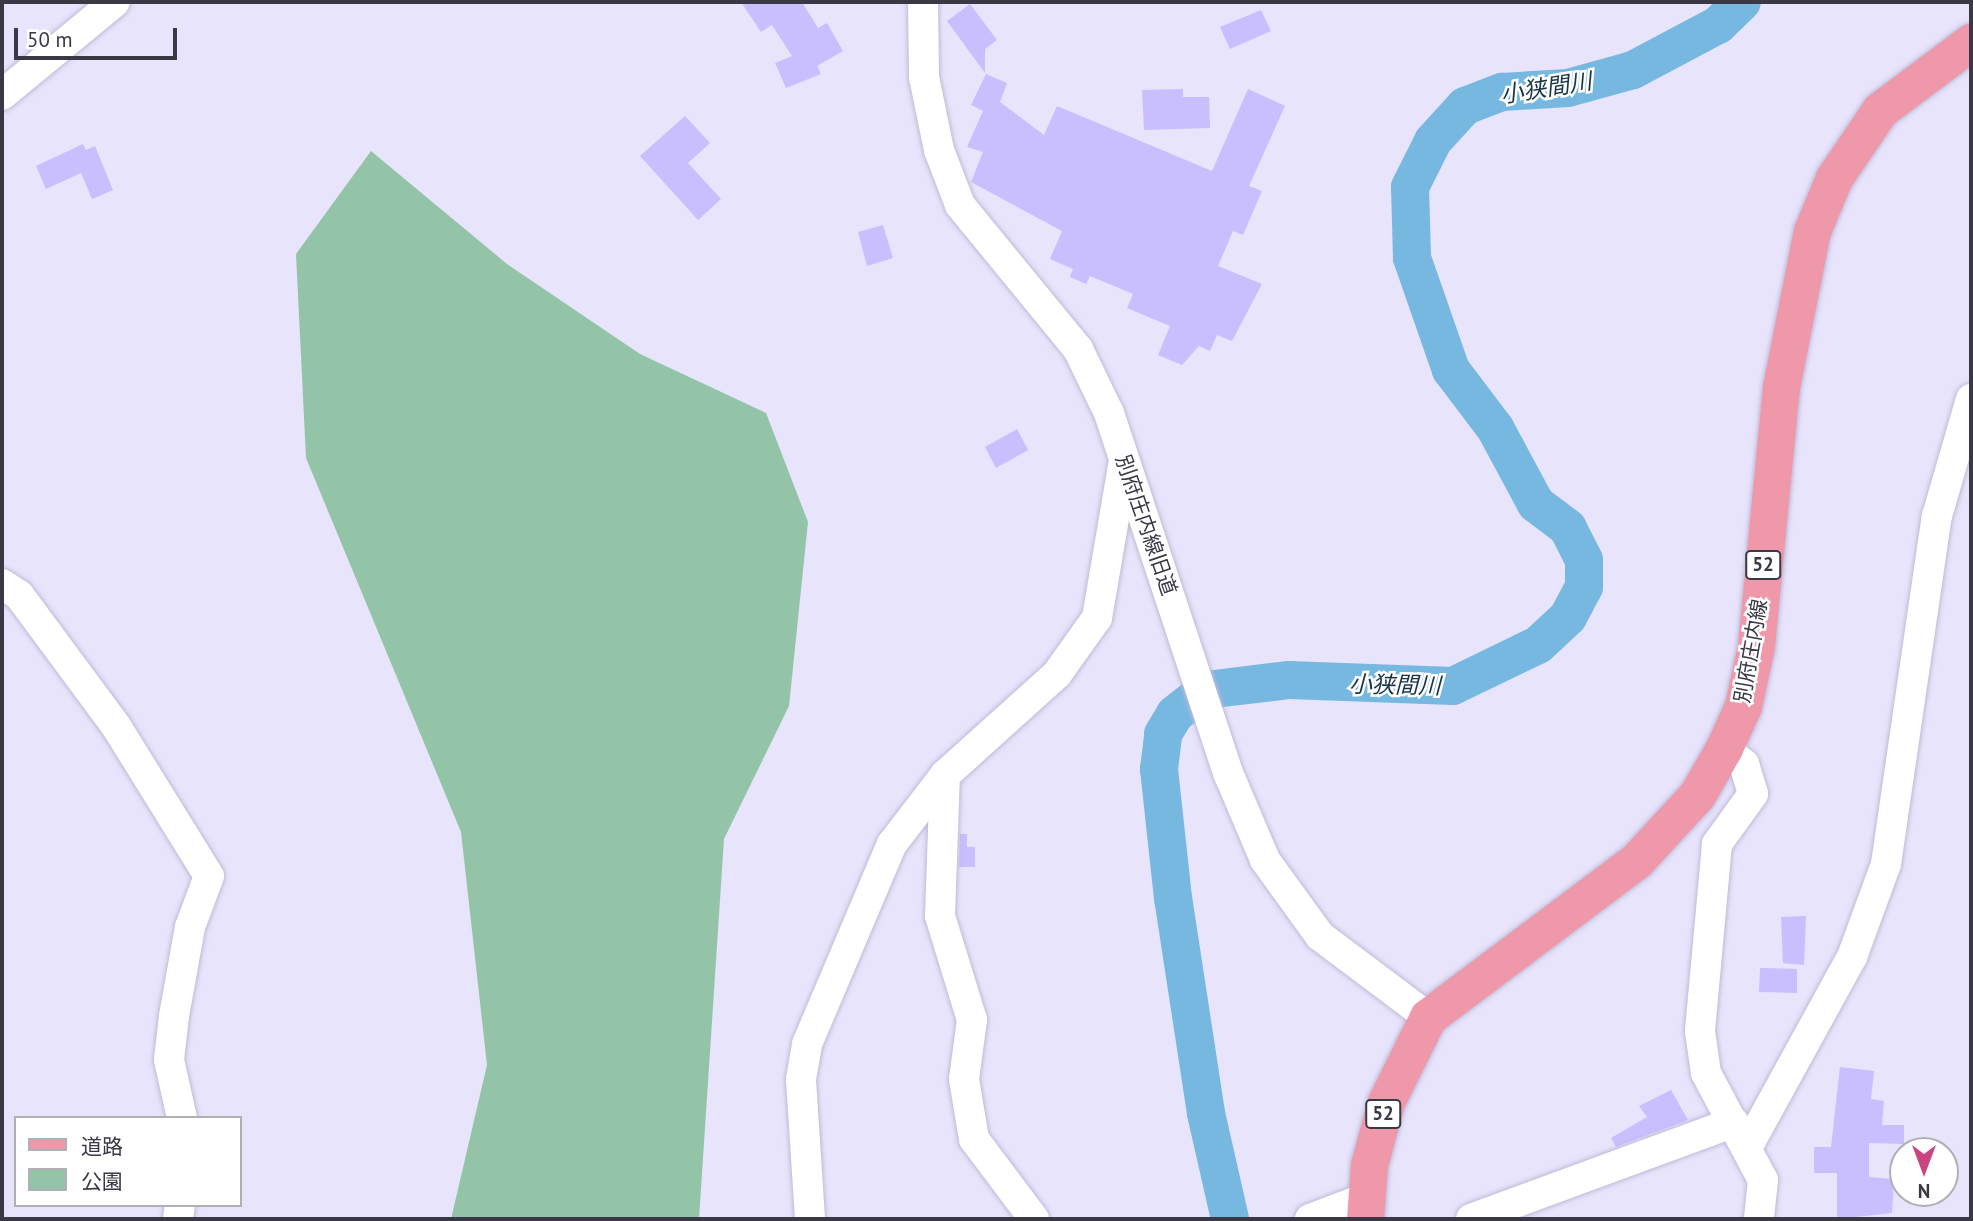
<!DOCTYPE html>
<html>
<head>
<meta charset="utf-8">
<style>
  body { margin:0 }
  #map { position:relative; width:1973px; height:1221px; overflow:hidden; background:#e8e4fc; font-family:"PT Sans","Noto Sans JP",sans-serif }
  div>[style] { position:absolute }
  .green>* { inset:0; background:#93c4a7 }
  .river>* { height:38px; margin:-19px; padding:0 19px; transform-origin:19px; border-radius:19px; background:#77b8e1 }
  .building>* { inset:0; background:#c9befe }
  .roads { filter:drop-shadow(0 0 2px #bfbad7) drop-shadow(0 0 2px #bfbad7) }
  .minor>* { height:30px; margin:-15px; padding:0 15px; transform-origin:15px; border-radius:15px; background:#fff }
  .major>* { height:37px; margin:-18.5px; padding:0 18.5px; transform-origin:18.5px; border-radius:18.5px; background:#ef98a9 }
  span { translate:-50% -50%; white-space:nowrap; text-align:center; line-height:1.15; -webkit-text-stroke:5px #fff; paint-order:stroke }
  .shield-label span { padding:2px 5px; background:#fff; border:2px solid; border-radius:5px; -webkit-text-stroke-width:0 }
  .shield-label { font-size:19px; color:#3a3844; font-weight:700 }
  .street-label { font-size:21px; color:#3a3844 }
  .water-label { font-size:23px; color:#173546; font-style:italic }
  .frame { position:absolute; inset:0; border:4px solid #3a3844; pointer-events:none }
  .legend { position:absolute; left:14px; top:1116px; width:228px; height:91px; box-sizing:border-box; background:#fff; border:2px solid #b0afb4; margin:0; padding:9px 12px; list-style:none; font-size:21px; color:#3a3844 }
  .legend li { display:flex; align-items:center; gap:14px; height:35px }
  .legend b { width:35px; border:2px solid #b0afb4 }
  .north { position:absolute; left:1889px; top:1137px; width:70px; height:70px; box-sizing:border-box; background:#fff; border:2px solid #b0afb4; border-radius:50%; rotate:180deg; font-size:19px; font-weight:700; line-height:28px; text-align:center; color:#3a3844 }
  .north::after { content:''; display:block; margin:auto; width:24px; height:32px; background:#cb437f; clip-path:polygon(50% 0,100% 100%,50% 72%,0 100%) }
  .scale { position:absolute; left:14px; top:28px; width:163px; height:32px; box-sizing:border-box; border:4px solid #3a3844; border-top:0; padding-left:9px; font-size:21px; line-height:24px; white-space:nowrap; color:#3a3844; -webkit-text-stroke:5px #fff; paint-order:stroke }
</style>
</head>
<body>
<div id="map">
  <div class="green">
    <i style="clip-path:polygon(371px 151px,507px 264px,640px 354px,766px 413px,808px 522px,789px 706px,724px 839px,699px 1219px,451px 1219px,487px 1065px,461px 832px,306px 458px,296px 254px)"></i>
  </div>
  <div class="river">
    <i style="left:1230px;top:1219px;width:109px;rotate:-102.8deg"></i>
    <i style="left:1206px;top:1113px;width:218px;rotate:-98.7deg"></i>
    <i style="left:1173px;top:898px;width:130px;rotate:-96.2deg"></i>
    <i style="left:1159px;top:769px;width:35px;rotate:-83deg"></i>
    <i style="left:1163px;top:734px;width:23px;rotate:-59deg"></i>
    <i style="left:1175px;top:714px;width:39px;rotate:-38deg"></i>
    <i style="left:1206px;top:690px;width:84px;rotate:-6.9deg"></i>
    <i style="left:1289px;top:680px;width:164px;rotate:2.1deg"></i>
    <i style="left:1453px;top:686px;width:94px;rotate:-25.8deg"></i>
    <i style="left:1538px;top:645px;width:41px;rotate:-43deg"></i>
    <i style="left:1568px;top:617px;width:34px;rotate:-62deg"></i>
    <i style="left:1584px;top:587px;width:27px;rotate:-90deg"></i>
    <i style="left:1584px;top:560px;width:36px;rotate:-117deg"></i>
    <i style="left:1568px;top:528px;width:40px;rotate:-143deg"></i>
    <i style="left:1536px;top:504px;width:86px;rotate:-118.3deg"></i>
    <i style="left:1495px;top:428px;width:73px;rotate:-127.2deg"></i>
    <i style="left:1451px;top:370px;width:119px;rotate:-109.2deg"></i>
    <i style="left:1412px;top:258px;width:71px;rotate:-91.6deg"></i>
    <i style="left:1410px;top:187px;width:51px;rotate:-63.4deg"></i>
    <i style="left:1433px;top:141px;width:47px;rotate:-47.6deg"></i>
    <i style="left:1465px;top:106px;width:40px;rotate:-21deg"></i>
    <i style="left:1502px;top:92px;width:66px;rotate:-3.5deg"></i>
    <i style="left:1568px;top:88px;width:67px;rotate:-15.5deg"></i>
    <i style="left:1633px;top:70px;width:96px;rotate:-27.9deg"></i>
    <i style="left:1718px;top:25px;width:33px;rotate:-44deg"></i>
  </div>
  <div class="building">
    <i style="clip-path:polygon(741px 2px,802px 2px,818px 28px,827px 23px,843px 51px,817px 66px,821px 74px,786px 88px,775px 63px,792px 56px,772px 25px,761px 32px)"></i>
    <i style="clip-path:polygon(970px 4px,997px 40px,985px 49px,985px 73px,947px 21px)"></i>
    <i style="clip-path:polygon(1261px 10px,1271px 31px,1230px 49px,1220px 27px)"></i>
    <i style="clip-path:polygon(986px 74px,1007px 83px,1000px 102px,1044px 135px,1057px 106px,1212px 171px,1248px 89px,1285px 106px,1249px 186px,1262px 191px,1243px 235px,1233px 231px,1218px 266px,1262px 284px,1232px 341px,1217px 335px,1210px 351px,1199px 346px,1182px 365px,1158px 355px,1170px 326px,1127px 308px,1133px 294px,1090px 276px,1086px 284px,1070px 277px,1073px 269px,1050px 259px,1062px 231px,971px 182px,983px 152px,967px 147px,983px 111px,971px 105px)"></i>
    <i style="clip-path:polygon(1183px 89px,1183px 97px,1209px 97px,1210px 128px,1144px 130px,1142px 90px)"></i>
    <i style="clip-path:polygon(685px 116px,710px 143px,688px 163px,721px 199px,698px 220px,640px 156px)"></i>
    <i style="clip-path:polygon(83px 144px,86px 150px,95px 146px,113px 190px,92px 199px,81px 173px,46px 189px,36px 166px)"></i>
    <i style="clip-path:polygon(883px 225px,893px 258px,867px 266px,858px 232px)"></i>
    <i style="clip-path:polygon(1017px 429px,1028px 450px,996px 468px,985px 447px)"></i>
    <i style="clip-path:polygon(960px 834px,967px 834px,967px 847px,975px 847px,975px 867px,959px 867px)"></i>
    <i style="clip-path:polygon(1806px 916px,1804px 965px,1783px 963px,1781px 917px)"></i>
    <i style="clip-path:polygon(1760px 968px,1797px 969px,1797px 993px,1759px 992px)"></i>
    <i style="clip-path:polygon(1840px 1067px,1874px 1071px,1871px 1099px,1884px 1101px,1882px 1125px,1904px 1125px,1904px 1144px,1869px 1143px,1869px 1177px,1894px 1179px,1892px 1213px,1837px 1219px,1837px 1173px,1814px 1173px,1814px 1147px,1831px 1147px)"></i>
    <i style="clip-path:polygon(1671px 1090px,1688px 1120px,1616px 1147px,1611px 1138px,1647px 1117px,1639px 1106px)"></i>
  </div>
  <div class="roads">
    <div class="minor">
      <i style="left:923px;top:2px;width:75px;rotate:89.2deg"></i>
      <i style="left:924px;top:77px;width:75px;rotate:78.4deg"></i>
      <i style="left:939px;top:150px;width:59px;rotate:69.1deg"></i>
      <i style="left:960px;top:205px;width:186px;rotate:50.7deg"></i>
      <i style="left:1078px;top:349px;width:71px;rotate:64.2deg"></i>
      <i style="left:1109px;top:413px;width:381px;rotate:71.7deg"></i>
      <i style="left:1229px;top:775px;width:92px;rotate:67deg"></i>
      <i style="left:1265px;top:860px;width:94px;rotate:54.1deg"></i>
      <i style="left:1320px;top:936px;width:135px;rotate:36.9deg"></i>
      <i style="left:2px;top:95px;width:146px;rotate:-39.5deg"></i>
      <i style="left:2px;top:584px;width:20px;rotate:33deg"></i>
      <i style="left:19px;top:595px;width:163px;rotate:53.5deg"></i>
      <i style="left:116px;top:726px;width:176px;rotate:58.2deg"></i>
      <i style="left:209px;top:876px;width:54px;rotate:110.4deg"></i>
      <i style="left:190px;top:927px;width:90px;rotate:100.2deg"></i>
      <i style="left:174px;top:1016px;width:44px;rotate:96.5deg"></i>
      <i style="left:169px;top:1060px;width:59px;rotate:77.4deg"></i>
      <i style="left:1724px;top:748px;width:26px;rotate:39deg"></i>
      <i style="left:1744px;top:764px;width:31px;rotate:73deg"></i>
      <i style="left:1753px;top:794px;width:62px;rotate:125.8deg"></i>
      <i style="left:1717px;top:844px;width:188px;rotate:95.2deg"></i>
      <i style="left:1700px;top:1031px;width:42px;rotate:81.9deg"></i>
      <i style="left:1706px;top:1073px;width:121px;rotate:62deg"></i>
      <i style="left:1763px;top:1180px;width:39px;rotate:96deg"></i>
      <i style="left:1748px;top:1146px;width:216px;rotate:-61.2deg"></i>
      <i style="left:1852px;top:957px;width:99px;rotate:-69.9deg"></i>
      <i style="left:1886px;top:864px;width:352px;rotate:-81.7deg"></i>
      <i style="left:1937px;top:516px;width:122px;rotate:-73.8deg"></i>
      <i style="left:178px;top:1219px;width:14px;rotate:-82deg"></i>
      <i style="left:810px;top:1219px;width:140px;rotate:-93.7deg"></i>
      <i style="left:801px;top:1079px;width:36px;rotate:-80deg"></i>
      <i style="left:807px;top:1044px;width:217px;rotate:-67deg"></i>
      <i style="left:892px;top:844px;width:87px;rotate:-52.5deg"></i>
      <i style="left:1034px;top:1219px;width:100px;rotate:-126.9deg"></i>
      <i style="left:974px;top:1139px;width:61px;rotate:-99.5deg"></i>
      <i style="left:964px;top:1079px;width:60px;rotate:-82.3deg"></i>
      <i style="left:972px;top:1020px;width:109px;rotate:-107.1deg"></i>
      <i style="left:940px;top:916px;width:141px;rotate:-88deg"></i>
      <i style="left:945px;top:775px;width:151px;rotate:-42deg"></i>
      <i style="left:1057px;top:674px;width:69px;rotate:-54.5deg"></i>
      <i style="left:1097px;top:618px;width:154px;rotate:-80.3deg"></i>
      <i style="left:1310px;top:1219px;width:57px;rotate:-20.7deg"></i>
      <i style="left:1471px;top:1219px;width:280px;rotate:-20.2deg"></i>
    </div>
    <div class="major">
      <i style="left:1365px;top:1219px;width:54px;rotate:-85.8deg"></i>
      <i style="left:1369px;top:1165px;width:65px;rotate:-74.9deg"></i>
      <i style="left:1386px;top:1102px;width:95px;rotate:-63.7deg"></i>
      <i style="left:1428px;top:1017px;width:261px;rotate:-36.9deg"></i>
      <i style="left:1637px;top:860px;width:88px;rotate:-47.3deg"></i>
      <i style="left:1697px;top:795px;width:54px;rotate:-60.1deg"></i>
      <i style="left:1724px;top:748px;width:46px;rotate:-65.7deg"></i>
      <i style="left:1743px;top:706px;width:61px;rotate:-77.8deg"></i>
      <i style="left:1756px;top:646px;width:260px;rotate:-84.5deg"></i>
      <i style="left:1781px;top:387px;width:159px;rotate:-78.8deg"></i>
      <i style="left:1812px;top:231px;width:57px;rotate:-67.5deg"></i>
      <i style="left:1834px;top:178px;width:82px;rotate:-55.9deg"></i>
      <i style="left:1880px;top:110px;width:114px;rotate:-36.8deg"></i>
    </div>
  </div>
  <div class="shield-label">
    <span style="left:1763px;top:565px">52</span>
    <span style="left:1383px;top:1114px">52</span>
  </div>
  <div class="street-label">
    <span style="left:1146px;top:525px;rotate:71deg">別府庄内線旧道</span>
    <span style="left:1751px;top:651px;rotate:-80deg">別府庄内線</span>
  </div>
  <div class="water-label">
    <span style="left:1546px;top:88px;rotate:-9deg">小狭間川</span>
    <span style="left:1395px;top:685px;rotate:1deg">小狭間川</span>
  </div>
  <div class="frame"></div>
  <ul class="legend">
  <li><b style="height:9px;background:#ef98a9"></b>道路</li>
  <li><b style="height:19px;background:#93c4a7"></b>公園</li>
  </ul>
  <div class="north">N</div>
  <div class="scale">50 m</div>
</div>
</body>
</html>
